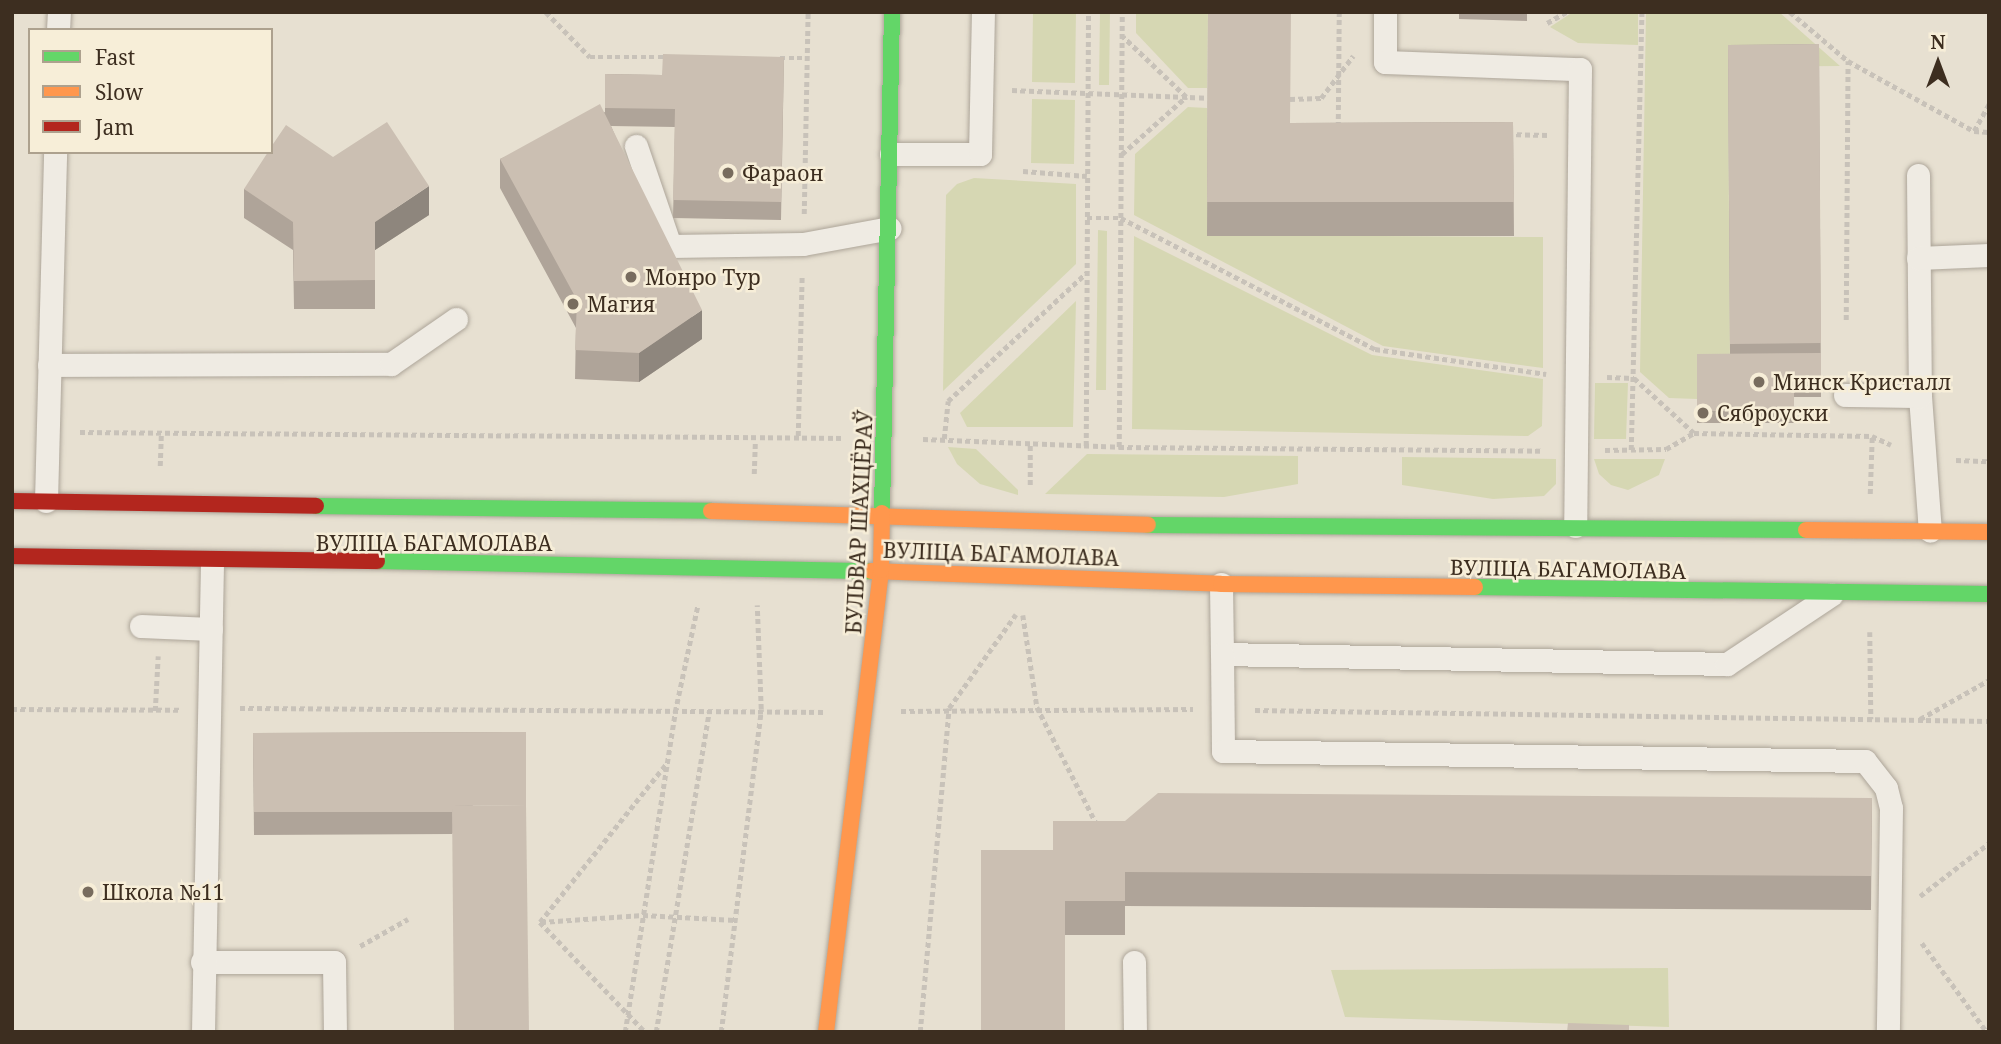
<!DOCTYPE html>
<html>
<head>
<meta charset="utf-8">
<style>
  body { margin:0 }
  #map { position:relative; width:2001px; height:1044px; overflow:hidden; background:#e7e0d1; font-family:"Noto Serif",serif }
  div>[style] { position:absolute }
  .green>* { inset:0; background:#d6d7b3 }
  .path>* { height:4.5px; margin-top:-2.25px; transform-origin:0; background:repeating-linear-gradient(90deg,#c8c2b9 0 5px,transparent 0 8.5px) }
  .roads { filter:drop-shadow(0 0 2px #ada599) drop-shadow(0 0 2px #ada599) }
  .lane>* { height:23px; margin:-11.5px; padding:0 11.5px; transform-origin:11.5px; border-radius:11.5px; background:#efebe3 }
  .fast>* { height:16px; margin:-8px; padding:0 8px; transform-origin:8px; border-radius:8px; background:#63d668 }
  .slow>* { height:16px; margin:-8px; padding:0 8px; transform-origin:8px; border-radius:8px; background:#ff974d }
  .jam>* { height:16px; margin:-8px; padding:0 8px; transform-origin:8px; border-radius:8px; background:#b3261e }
  .wall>* { inset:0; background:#afa499 }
  .shaded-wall>* { inset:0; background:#8e867d }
  .building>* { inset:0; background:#cbbfb2 }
  .dots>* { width:19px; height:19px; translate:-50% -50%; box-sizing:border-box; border:4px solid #f7eed8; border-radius:50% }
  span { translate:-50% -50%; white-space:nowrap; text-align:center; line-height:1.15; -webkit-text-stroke:5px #f7eed8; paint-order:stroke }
  .poi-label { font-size:21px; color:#3d2e20 }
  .left { translate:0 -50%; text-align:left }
  .street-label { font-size:21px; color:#3d2e20 }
  .frame { position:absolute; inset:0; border:14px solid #3d2e20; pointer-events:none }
  .legend { position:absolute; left:28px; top:28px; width:245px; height:126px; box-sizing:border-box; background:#f7eed8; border:2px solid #ada18e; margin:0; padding:9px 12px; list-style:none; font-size:21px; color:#3d2e20 }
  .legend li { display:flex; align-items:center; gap:14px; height:35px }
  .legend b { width:35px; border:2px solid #ada18e }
  .north { position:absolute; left:1903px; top:28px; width:70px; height:70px; -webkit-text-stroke:5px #f7eed8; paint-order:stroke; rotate:0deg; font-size:19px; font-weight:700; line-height:28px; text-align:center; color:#3d2e20 }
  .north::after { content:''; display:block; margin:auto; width:24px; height:32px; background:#3d2e20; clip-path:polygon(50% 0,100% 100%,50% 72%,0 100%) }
</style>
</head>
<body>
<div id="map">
  <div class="green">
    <i style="clip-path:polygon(1033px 12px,1076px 12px,1075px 83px,1032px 82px)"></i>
    <i style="clip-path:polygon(1100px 12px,1110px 12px,1109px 85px,1099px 85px)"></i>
    <i style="clip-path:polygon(1136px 12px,1208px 12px,1207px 88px,1188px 88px,1136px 33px)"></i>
    <i style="clip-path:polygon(1573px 12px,1638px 12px,1638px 45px,1578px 43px,1550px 27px)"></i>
    <i style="clip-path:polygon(1646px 12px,1779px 12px,1840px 66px,1728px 67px,1730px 366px,1697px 367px,1697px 399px,1669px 398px,1640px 372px)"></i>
    <i style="clip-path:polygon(1032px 99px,1075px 100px,1074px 164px,1031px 163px)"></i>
    <i style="clip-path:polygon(1188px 107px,1207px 108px,1208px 235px,1543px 237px,1543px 368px,1383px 346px,1134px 215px,1135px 154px)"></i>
    <i style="clip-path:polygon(974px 178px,1076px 184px,1076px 264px,943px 391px,946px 195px,957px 184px)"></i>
    <i style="clip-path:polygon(1098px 230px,1107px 231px,1106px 390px,1096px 390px)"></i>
    <i style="clip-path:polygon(1134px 236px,1372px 355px,1543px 379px,1542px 426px,1528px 436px,1132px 429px)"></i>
    <i style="clip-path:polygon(1076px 301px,1073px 427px,967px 427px,960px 413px)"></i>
    <i style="clip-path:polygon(1595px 383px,1628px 383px,1626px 439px,1594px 439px)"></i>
    <i style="clip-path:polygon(948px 447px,976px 449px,1018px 490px,1018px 495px,980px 484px,957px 464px)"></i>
    <i style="clip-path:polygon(1087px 454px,1298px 456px,1298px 484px,1224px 497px,1045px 494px)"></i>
    <i style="clip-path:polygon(1402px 457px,1556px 459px,1556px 484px,1544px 496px,1493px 499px,1402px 485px)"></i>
    <i style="clip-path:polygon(1594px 459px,1665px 459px,1659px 475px,1628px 490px,1611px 485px,1599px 474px)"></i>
    <i style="clip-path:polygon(1668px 968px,1669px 1027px,1345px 1017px,1331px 970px)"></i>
  </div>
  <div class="path">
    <i style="left:546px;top:12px;width:63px;rotate:45.6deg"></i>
    <i style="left:590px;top:57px;width:76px"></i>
    <i style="left:1790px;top:12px;width:76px;rotate:40.2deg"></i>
    <i style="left:1848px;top:61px;width:144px;rotate:29.1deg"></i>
    <i style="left:1974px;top:131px;width:15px;rotate:4deg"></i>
    <i style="left:1547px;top:23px;width:22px;rotate:-30deg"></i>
    <i style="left:780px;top:58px;width:28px"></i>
    <i style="left:1012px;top:90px;width:195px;rotate:2.3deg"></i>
    <i style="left:1290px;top:99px;width:31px;rotate:-2deg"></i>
    <i style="left:1321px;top:98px;width:53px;rotate:-52.7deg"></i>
    <i style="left:1338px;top:127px;width:115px;rotate:-89.5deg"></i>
    <i style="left:1974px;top:131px;width:31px;rotate:-61deg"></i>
    <i style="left:1508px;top:134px;width:41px;rotate:1.4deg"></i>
    <i style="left:1122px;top:154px;width:86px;rotate:-41.7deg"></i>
    <i style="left:1186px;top:97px;width:87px;rotate:-136.4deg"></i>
    <i style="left:1023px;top:171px;width:64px;rotate:4.5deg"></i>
    <i style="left:804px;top:214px;width:202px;rotate:-88.9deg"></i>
    <i style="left:1087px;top:218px;width:34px"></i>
    <i style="left:1121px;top:218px;width:286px;rotate:27.3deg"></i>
    <i style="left:1375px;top:349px;width:173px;rotate:8.3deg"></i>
    <i style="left:1846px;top:320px;width:259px;rotate:-89.6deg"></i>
    <i style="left:1607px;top:377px;width:27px;rotate:2deg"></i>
    <i style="left:1634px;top:378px;width:81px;rotate:42.5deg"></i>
    <i style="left:80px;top:432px;width:764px;rotate:0.45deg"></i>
    <i style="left:798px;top:436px;width:160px;rotate:-88.6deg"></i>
    <i style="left:923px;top:439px;width:196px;rotate:2.3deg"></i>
    <i style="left:1119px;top:447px;width:425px;rotate:0.5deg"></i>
    <i style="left:944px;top:439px;width:38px;rotate:-84deg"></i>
    <i style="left:948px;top:401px;width:188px;rotate:-42.8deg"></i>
    <i style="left:1086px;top:446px;width:434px;rotate:-89.7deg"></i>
    <i style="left:1119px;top:447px;width:435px;rotate:-89.6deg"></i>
    <i style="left:1605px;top:450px;width:61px;rotate:-0.9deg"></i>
    <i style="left:1666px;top:449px;width:32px;rotate:-30deg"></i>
    <i style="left:1694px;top:433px;width:178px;rotate:1deg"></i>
    <i style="left:1872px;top:436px;width:21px;rotate:25deg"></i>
    <i style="left:1631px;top:450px;width:438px;rotate:-88.6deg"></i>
    <i style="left:1956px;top:460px;width:33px;rotate:2deg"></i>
    <i style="left:160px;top:466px;width:31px;rotate:-88deg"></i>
    <i style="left:754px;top:474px;width:34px;rotate:-88deg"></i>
    <i style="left:1030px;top:485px;width:41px;rotate:-90deg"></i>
    <i style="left:1870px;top:494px;width:58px;rotate:-88deg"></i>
    <i style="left:1023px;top:615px;width:93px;rotate:81.3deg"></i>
    <i style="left:1037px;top:707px;width:132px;rotate:63deg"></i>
    <i style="left:1870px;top:632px;width:87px;rotate:89.3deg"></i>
    <i style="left:240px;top:708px;width:586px;rotate:0.39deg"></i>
    <i style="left:12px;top:709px;width:167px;rotate:0.3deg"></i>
    <i style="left:1255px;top:710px;width:734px;rotate:0.86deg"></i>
    <i style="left:155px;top:711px;width:55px;rotate:-86.9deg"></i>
    <i style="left:901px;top:711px;width:292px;rotate:-0.4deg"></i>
    <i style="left:1920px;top:719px;width:79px;rotate:-29.5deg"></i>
    <i style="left:1920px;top:896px;width:87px;rotate:-37.5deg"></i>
    <i style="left:540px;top:922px;width:202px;rotate:-51.4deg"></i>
    <i style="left:540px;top:922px;width:152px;rotate:46.3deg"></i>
    <i style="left:541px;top:922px;width:102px;rotate:-3.9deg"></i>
    <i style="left:643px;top:915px;width:92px;rotate:3.1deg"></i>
    <i style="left:1922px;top:943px;width:110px;rotate:53.9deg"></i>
    <i style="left:360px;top:946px;width:55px;rotate:-29.4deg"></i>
    <i style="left:625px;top:1032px;width:324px;rotate:-81.1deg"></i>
    <i style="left:675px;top:712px;width:110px;rotate:-78deg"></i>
    <i style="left:656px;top:1032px;width:325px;rotate:-80.6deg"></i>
    <i style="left:721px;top:1032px;width:325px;rotate:-82.9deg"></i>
    <i style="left:761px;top:709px;width:104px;rotate:-92.2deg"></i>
    <i style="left:920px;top:1032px;width:325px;rotate:-84.9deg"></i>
    <i style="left:949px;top:708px;width:115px;rotate:-54.5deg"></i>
  </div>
  <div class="roads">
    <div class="lane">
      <i style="left:1385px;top:12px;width:50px;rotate:90deg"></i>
      <i style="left:1385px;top:62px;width:195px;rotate:2.1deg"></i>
      <i style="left:1580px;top:69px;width:457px;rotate:90.6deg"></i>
      <i style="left:58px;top:30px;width:18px;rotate:-87deg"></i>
      <i style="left:636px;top:146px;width:106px;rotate:71.2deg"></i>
      <i style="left:670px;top:246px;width:133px;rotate:-0.9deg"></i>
      <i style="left:803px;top:244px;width:88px;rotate:-10.4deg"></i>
      <i style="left:891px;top:154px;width:89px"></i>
      <i style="left:980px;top:154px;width:142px;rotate:-88.8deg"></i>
      <i style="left:1918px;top:175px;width:221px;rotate:89.5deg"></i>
      <i style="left:1920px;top:396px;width:135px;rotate:85.8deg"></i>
      <i style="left:1918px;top:258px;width:71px;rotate:-2.4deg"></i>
      <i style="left:49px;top:365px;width:342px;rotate:-0.2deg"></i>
      <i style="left:391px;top:364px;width:79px;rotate:-34.7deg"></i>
      <i style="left:1845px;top:395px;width:75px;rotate:0.8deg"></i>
      <i style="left:46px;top:501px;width:349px;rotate:-88.5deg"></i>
      <i style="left:1221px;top:584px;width:70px;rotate:89.2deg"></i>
      <i style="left:1222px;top:654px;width:505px;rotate:1.13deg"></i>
      <i style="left:1727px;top:664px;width:125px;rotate:-33.6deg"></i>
      <i style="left:141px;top:626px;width:70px;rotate:2.5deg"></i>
      <i style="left:1222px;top:654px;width:97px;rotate:89.4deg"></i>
      <i style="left:1223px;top:751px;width:642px;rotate:0.89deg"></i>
      <i style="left:1865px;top:761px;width:34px;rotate:52deg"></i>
      <i style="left:1886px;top:788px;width:21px;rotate:76deg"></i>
      <i style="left:1891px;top:808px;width:224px;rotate:90.8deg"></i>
      <i style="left:202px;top:962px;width:132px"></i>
      <i style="left:334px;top:962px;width:70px;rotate:89.2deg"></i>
      <i style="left:1134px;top:962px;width:70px;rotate:89.2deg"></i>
      <i style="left:203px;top:1032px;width:470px;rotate:-88.9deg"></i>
    </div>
    <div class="fast">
      <i style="left:316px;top:506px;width:395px;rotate:0.7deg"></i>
      <i style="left:882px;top:513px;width:501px;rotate:-88.86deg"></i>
      <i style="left:1148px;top:525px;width:658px;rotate:0.44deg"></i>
      <i style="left:377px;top:561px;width:494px;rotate:1.2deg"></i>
      <i style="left:1475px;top:587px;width:514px;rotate:0.78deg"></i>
    </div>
    <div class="slow">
      <i style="left:711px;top:511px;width:437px;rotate:1.8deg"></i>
      <i style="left:1806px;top:530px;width:183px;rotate:0.6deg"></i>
      <i style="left:871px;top:571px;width:350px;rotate:2.1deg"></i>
      <i style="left:1221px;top:584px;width:254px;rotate:0.7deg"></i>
      <i style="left:826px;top:1032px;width:465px;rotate:-83.2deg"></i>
      <i style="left:881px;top:570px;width:57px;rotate:-89deg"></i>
    </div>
    <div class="jam">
      <i style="left:12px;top:501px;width:304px;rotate:0.9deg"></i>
      <i style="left:12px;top:556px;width:365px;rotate:0.8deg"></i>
    </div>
  </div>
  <div class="wall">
    <i style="clip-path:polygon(1208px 12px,1290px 123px,1513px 122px,1514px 236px,1207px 236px)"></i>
    <i style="clip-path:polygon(1459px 12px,1527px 12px,1527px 21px,1459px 19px)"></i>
    <i style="clip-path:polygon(1819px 44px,1821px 397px,1794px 397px,1794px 423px,1697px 423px,1697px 354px,1730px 354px,1728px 45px)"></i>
    <i style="clip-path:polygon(784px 57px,781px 220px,673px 218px,675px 127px,611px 126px,702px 339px,639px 382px,575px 379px,576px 328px,500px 188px,500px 159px,605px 112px,605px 74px,662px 75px)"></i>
    <i style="clip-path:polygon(244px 189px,429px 215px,375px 250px,375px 309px,294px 309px,293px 250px,244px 218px)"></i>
    <i style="clip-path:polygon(526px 732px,452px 834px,254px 835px,253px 733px)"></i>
    <i style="clip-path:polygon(1872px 798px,1871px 910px,1125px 906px,1125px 935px,1065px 935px,1053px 850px,1125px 821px)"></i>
  </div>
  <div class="shaded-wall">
    <i style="clip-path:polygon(429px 186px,429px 215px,375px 250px,375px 222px)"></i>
    <i style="clip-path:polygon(702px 310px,702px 339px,639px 382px,639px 353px)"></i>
  </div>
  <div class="building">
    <i style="clip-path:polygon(1208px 12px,1291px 12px,1290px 123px,1513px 122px,1514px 202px,1207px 202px)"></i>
    <i style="clip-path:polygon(1819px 44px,1821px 343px,1730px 344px,1728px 45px)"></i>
    <i style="clip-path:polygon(663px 54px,784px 57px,781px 202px,673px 200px,675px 109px,605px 108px,605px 74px,662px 75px)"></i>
    <i style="clip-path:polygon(600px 104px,702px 310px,639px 353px,575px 350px,577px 300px,500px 159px)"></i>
    <i style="clip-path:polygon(387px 122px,429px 186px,375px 222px,375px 280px,294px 281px,293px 222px,244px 189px,268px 152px,271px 152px,271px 147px,286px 125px,333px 157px)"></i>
    <i style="clip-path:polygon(1821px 353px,1821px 385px,1794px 385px,1794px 411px,1697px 411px,1697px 354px)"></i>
    <i style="clip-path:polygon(526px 732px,526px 805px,452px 806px,452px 812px,254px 812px,253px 733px)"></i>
    <i style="clip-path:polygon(1158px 793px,1872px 798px,1871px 876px,1125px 872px,1125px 901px,1065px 901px,1065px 1032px,981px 1032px,981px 850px,1053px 850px,1053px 821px,1125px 821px)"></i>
    <i style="clip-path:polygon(526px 805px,529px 1032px,454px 1032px,452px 806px)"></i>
    <i style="clip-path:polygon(1568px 1023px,1629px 1025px,1629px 1032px,1567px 1032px)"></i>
  </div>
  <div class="dots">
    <i style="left:728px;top:173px;background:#786c5e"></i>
    <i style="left:631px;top:277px;background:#786c5e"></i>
    <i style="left:573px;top:304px;background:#786c5e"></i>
    <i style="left:1759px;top:382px;background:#786c5e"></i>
    <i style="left:1703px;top:413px;background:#786c5e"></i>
    <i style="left:88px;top:892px;background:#786c5e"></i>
  </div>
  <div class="poi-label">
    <span class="left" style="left:742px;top:173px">Фараон</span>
    <span class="left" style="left:645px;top:277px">Монро Тур</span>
    <span class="left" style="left:587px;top:304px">Магия</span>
    <span class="left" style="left:1773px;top:382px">Минск Кристалл</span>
    <span class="left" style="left:1717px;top:413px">Сяброуски</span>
    <span class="left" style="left:102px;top:892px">Школа №11</span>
  </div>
  <div class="street-label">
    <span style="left:859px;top:522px;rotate:-87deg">БУЛЬВАР ШАХЦЁРАЎ</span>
    <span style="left:434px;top:543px">ВУЛІЦА БАГАМОЛАВА</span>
    <span style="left:1001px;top:554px;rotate:2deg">ВУЛІЦА БАГАМОЛАВА</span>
    <span style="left:1568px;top:569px;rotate:1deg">ВУЛІЦА БАГАМОЛАВА</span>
  </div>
  <div class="frame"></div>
  <ul class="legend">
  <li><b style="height:9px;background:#63d668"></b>Fast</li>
  <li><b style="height:9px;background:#ff974d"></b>Slow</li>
  <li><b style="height:9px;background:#b3261e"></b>Jam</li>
  </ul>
  <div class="north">N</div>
</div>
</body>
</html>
